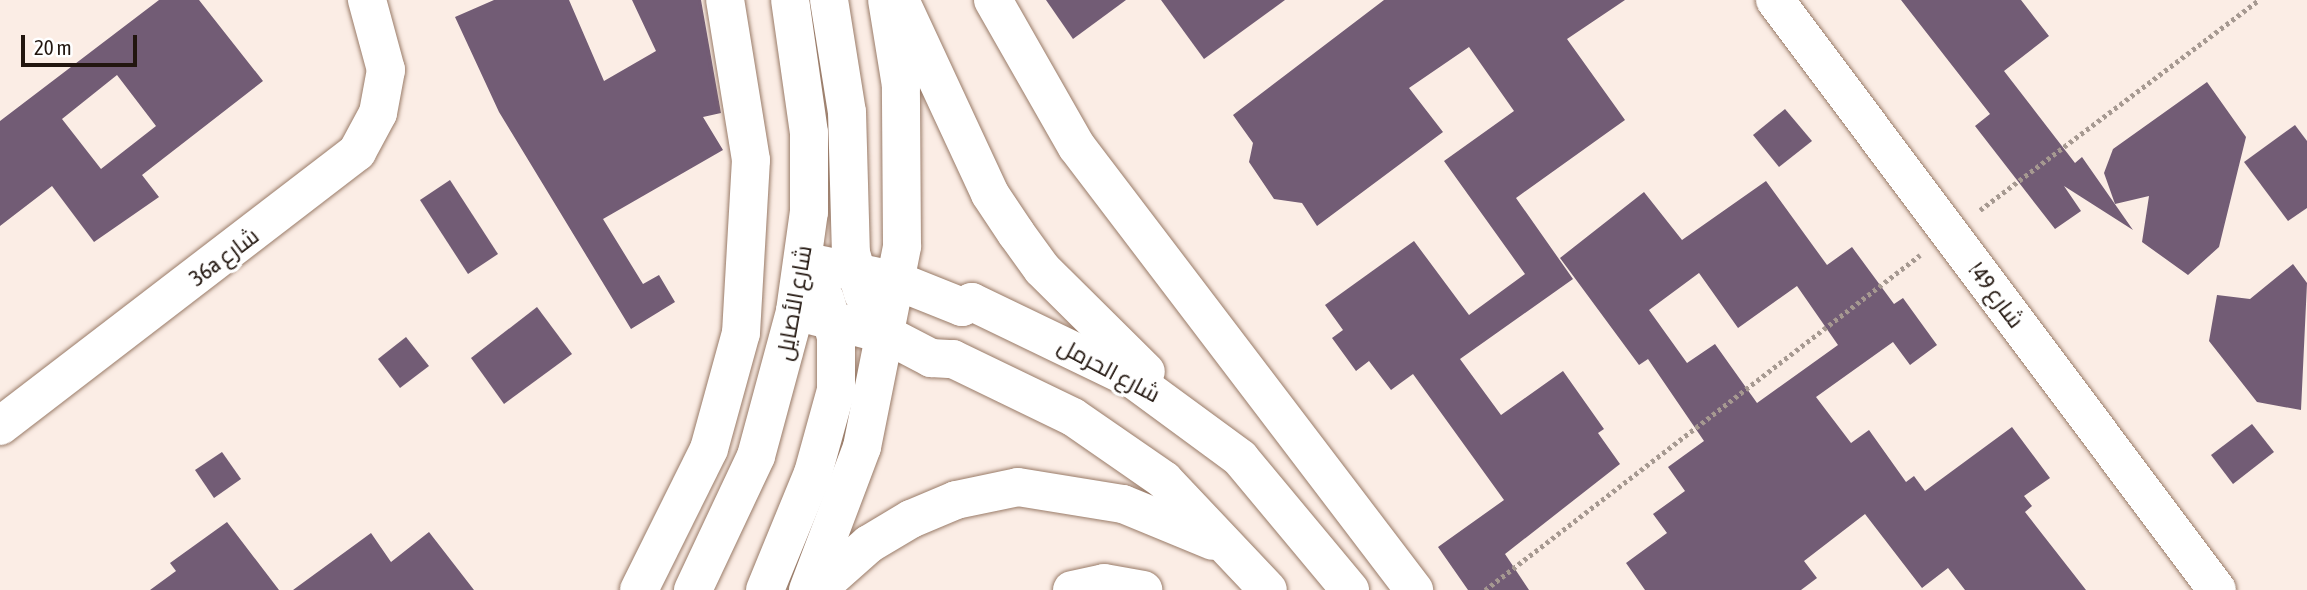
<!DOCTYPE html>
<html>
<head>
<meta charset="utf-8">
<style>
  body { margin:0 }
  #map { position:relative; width:2307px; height:590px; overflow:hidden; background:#fbede5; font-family:"Asap Condensed",Cairo,sans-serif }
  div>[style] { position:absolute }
  .building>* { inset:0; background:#725c75 }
  .path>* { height:4.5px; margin-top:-2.25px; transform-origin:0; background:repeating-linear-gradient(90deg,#a69991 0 3.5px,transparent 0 7px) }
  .roads { filter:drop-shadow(0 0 2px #997b68) drop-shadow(0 0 2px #997b68) }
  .minor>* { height:38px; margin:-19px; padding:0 19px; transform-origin:19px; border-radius:19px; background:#fff }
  span { translate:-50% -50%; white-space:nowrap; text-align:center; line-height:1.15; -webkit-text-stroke:7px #fff; paint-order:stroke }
  .street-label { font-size:23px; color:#22160f }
  .scale { position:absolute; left:21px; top:35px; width:116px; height:32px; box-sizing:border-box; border:4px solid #22160f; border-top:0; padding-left:9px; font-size:21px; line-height:24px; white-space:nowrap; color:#22160f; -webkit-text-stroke:5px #fff; paint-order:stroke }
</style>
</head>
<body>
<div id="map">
  <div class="building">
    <i style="clip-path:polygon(evenodd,159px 0,199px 0,263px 81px,142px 175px,159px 197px,94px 242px,52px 186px,0 226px,0 121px,159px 0,117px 75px,156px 126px,101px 169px,62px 119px,117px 75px)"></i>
    <i style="clip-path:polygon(494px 0,569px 0,604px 81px,656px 51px,632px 0,701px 0,721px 113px,703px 117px,723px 150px,603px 219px,643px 284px,659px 275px,675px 302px,631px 329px,499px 112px,455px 17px)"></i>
    <i style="clip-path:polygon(1046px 0,1126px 0,1073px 39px)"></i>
    <i style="clip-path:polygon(1161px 0,1285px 0,1204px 59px)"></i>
    <i style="clip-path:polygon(1384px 0,1625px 0,1567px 39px,1625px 120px,1516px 198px,1573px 279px,1460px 359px,1501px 415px,1563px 371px,1604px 429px,1598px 433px,1620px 464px,1505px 554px,1529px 590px,1468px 590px,1438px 547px,1504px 500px,1413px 374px,1391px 390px,1369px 361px,1356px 371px,1332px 338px,1343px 330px,1325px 305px,1414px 241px,1469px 315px,1525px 274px,1444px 161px,1514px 111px,1469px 47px,1409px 88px,1443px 132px,1317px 226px,1302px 203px,1274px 199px,1249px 162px,1253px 143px,1233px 115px)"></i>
    <i style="clip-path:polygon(1901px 0,2021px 0,2049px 36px,2004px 71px,2075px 163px,2082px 157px,2133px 230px,2064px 186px,2081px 211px,2055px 229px,1975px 126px,1990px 114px)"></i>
    <i style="clip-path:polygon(2207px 82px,2246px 137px,2219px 247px,2188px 275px,2142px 242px,2149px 196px,2115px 204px,2104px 173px,2113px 149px)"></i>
    <i style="clip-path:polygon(1785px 109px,1812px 141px,1779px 167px,1753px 135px)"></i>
    <i style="clip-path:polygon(2295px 125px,2307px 141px,2307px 208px,2288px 221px,2244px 162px)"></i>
    <i style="clip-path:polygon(450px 180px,498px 254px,468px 274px,420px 200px)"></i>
    <i style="clip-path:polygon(evenodd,1766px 181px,1827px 265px,1852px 247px,1894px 304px,1903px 298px,1937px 345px,1910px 365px,1893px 342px,1816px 397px,1851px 443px,1869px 430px,1906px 482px,1914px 476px,1925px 491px,2012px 427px,2050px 478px,2024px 496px,2032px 506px,2025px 512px,2086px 590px,1965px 590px,1948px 568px,1922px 588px,1865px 514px,1804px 561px,1817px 578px,1801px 590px,1645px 590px,1626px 563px,1667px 533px,1653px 514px,1685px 491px,1668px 467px,1704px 441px,1648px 359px,1639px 365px,1560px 258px,1644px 192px,1682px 240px,1766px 181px,1699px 273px,1738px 328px,1797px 286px,1838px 345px,1757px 403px,1715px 344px,1687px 363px,1649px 310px,1699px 273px)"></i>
    <i style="clip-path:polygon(2293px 264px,2307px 283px,2301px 410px,2257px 402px,2209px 341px,2217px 295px,2250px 299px)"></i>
    <i style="clip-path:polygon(537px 307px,572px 354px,504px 404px,471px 358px)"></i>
    <i style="clip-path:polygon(406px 337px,429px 366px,400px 388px,378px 359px)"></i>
    <i style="clip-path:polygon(2252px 424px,2274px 452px,2233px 484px,2211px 455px)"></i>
    <i style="clip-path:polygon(222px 452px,241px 479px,214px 498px,195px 470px)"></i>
    <i style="clip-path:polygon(227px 522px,279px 590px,150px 590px,176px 571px,170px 563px)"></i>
    <i style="clip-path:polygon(429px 532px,474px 590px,293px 590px,371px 533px,391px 562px)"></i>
  </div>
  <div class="path">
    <i style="left:1980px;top:210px;width:349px;rotate:-37deg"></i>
    <i style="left:1485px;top:590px;width:549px;rotate:-37.6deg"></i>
  </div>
  <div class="roads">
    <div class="minor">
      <i style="left:829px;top:0;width:113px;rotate:80.9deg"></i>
      <i style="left:847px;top:112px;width:141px;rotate:88.4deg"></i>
      <i style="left:851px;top:253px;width:43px;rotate:73.7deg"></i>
      <i style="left:900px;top:0;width:214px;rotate:65.1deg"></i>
      <i style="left:990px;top:194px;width:47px;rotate:56.3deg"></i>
      <i style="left:1016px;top:233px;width:44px;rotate:54.2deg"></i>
      <i style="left:1042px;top:269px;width:146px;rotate:44.7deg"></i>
      <i style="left:993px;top:0;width:169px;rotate:60.3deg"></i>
      <i style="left:1077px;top:147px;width:557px;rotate:52.74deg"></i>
      <i style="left:1775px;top:0;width:737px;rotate:53.16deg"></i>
      <i style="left:803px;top:261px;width:96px;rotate:12deg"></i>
      <i style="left:897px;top:281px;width:70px;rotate:21.8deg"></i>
      <i style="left:962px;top:307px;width:11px;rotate:-27deg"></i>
      <i style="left:972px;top:302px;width:180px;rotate:25.7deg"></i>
      <i style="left:1134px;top:380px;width:132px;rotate:36.3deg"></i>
      <i style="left:1240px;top:458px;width:172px;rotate:50.2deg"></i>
      <i style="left:795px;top:311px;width:95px;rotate:14.6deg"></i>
      <i style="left:887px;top:335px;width:50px;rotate:27.6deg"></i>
      <i style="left:931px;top:358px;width:22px;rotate:3deg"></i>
      <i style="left:953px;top:359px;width:133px;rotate:25.8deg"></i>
      <i style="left:1073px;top:417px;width:111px;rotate:34.7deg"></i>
      <i style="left:1164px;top:480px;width:151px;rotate:46.6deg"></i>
      <i style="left:0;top:426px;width:450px;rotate:-37.5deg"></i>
      <i style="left:357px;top:152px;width:44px;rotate:-61.7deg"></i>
      <i style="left:378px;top:113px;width:44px;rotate:-79.5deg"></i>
      <i style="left:386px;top:70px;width:73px;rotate:-105.2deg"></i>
      <i style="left:639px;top:590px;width:157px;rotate:-63.6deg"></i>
      <i style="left:709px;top:449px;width:120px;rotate:-74.6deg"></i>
      <i style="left:741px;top:333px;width:173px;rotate:-86.7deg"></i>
      <i style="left:751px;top:160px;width:162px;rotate:-99.2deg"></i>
      <i style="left:693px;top:590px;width:148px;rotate:-64.8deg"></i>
      <i style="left:756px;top:456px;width:150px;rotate:-74.9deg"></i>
      <i style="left:795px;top:311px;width:100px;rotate:-82deg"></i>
      <i style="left:809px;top:212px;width:79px;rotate:-90deg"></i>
      <i style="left:809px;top:133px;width:134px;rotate:-98.1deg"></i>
      <i style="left:765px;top:590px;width:126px;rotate:-67.7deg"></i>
      <i style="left:813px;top:473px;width:86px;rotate:-74.5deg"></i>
      <i style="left:836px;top:390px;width:53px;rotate:-90deg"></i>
      <i style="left:836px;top:337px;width:40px;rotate:-106deg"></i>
      <i style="left:808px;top:590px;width:153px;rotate:-69.3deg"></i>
      <i style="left:862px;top:447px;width:205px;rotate:-78.7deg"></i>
      <i style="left:902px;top:246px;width:160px;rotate:-90.4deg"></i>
      <i style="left:901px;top:86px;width:87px;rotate:-99.2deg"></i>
      <i style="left:817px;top:590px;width:69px;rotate:-41.5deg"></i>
      <i style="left:869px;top:544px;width:49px;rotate:-30.8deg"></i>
      <i style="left:911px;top:519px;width:49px;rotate:-22.9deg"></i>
      <i style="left:956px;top:500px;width:63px;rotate:-11.8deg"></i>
      <i style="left:1018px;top:487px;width:106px;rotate:9.2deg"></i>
      <i style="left:1123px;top:504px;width:97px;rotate:22.3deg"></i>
      <i style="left:1072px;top:590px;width:33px;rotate:-12deg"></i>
      <i style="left:1104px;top:583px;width:40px;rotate:10deg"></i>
    </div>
  </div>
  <div class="street-label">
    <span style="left:224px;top:257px;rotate:-37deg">36a شارع</span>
    <span style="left:1996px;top:295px;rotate:53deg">شارع 49ا</span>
    <span style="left:794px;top:303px;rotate:-80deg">شارع الأصايل</span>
    <span style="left:1109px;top:370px;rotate:28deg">شارع الحرمل</span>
  </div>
  <div class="scale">20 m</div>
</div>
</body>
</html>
